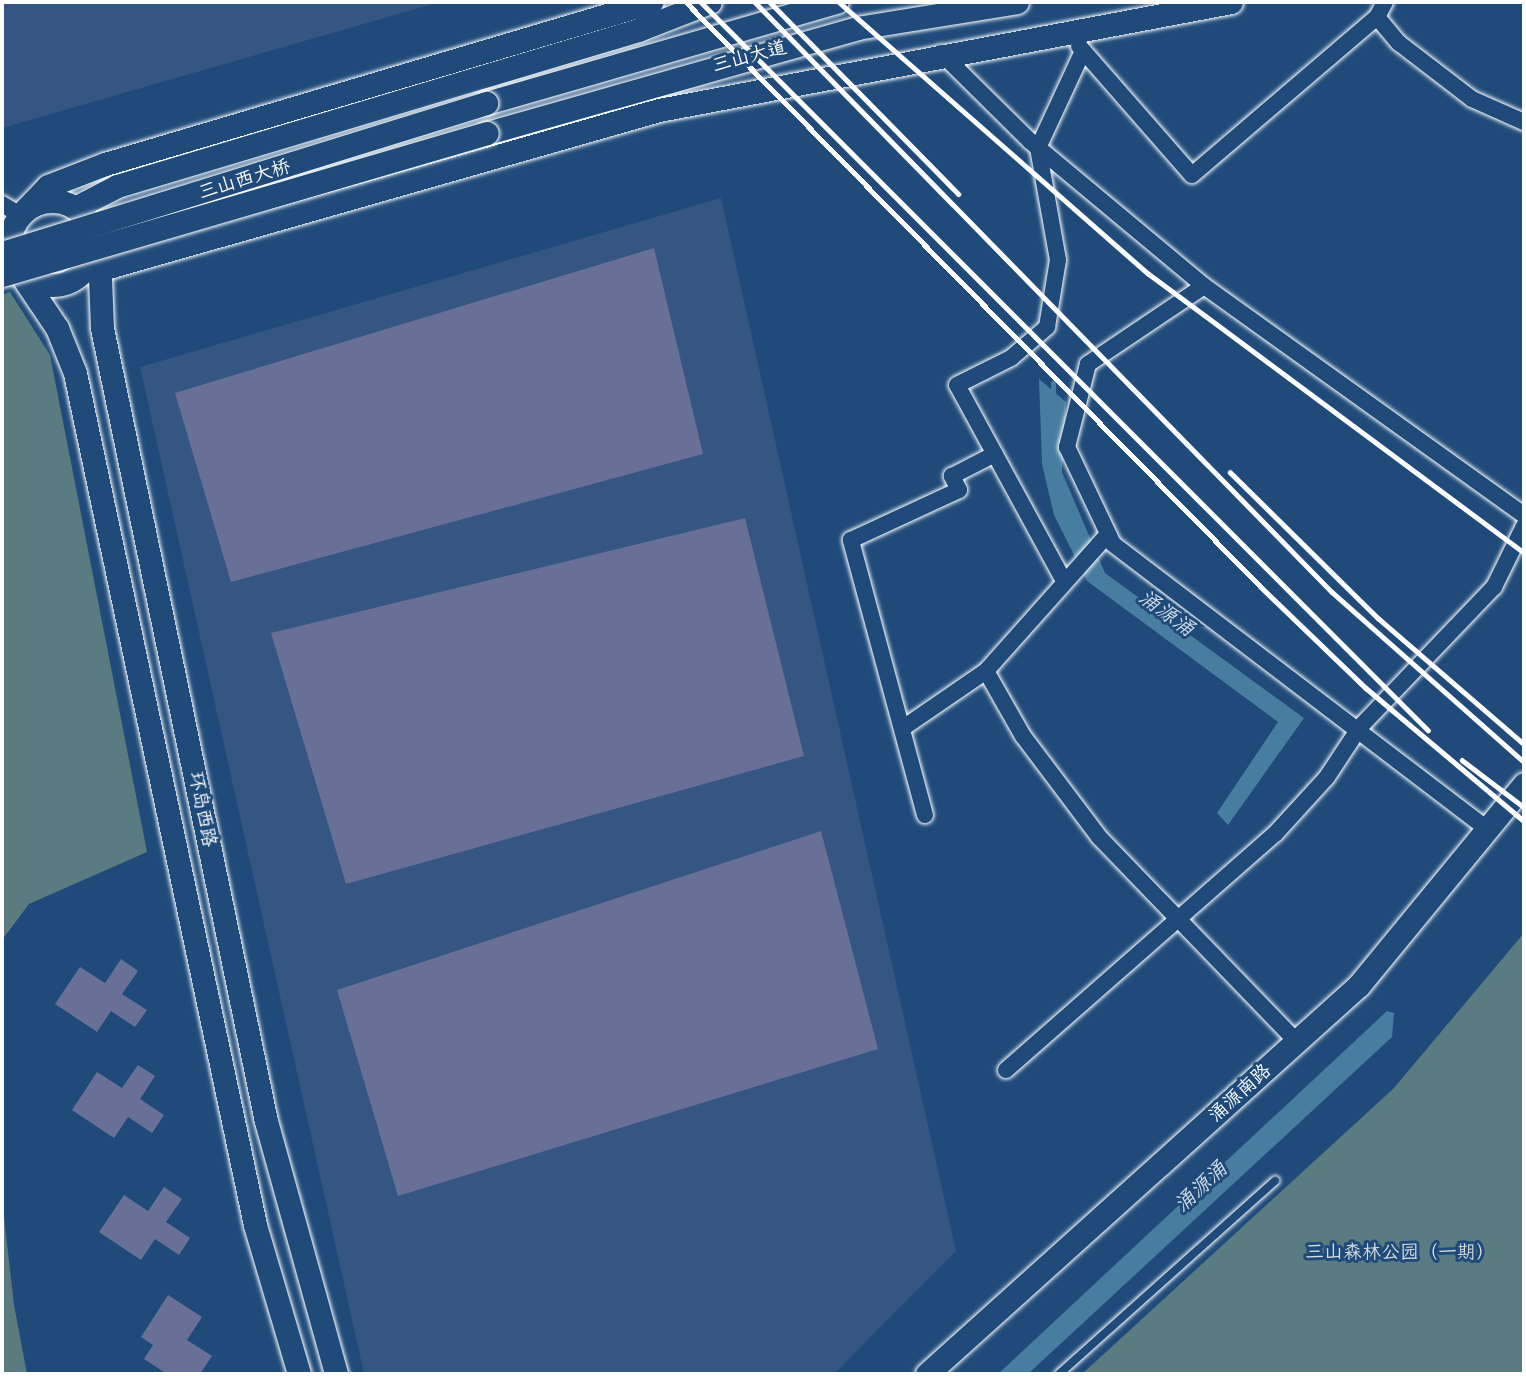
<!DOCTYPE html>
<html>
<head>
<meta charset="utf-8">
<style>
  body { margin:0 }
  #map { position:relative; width:1526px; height:1376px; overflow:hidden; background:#1f4a7a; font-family:"Playpen Sans","LXGW WenKai TC",sans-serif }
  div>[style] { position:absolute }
  .built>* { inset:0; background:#355583 }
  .green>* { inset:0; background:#5a7c80 }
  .water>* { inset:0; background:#467da1 }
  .stream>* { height:4.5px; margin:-2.25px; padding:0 2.25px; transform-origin:2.25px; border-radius:2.25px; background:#467da1 }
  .building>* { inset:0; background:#687097 }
  .roads { filter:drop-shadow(0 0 2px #fff) drop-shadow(0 0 2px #fff) }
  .service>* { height:8px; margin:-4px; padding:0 4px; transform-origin:4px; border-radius:4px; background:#1f4a7a }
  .minor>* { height:16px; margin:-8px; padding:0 8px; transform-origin:8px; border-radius:8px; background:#1f4a7a }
  .secondary>* { height:23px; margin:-11.5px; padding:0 11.5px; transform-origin:11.5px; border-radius:11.5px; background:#1f4a7a }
  .secondary>.ring { margin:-11.5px; padding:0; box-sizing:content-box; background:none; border:23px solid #1f4a7a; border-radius:50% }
  .rail>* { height:4.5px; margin:-2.25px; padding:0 2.25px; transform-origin:2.25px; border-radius:2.25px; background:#fff }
  .bridges { filter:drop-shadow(0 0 2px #fff) drop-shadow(0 0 2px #fff) }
  .secondary-bridge>* { height:23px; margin:-11.5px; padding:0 11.5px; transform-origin:11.5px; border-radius:11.5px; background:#1f4a7a }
  span { translate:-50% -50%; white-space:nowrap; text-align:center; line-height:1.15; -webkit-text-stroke:6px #1f4a7a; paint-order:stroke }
  .street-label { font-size:19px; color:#fff }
  .park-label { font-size:19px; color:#d6dedf }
  .water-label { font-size:21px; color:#d1dee8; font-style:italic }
  .frame { position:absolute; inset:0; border:4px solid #fff; pointer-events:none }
</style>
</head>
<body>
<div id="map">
  <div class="built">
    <i style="clip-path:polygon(2px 2px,440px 2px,2px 128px)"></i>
    <i style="clip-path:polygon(721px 198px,956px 1251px,834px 1374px,364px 1374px,140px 367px)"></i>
  </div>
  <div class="green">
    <i style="clip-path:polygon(10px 292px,50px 355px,147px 852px,29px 904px,2px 940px,2px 295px)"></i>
    <i style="clip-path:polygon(1524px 933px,1524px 1374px,1082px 1374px,1394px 1088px)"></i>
    <i style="clip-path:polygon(2px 1199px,14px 1305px,27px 1374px,2px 1374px)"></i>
  </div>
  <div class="water">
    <i style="clip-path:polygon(1039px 379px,1066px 402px,1062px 472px,1105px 573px,1304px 718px,1228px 825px,1217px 813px,1278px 722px,1087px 581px,1054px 515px,1042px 464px)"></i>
    <i style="clip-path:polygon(1387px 1011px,1394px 1013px,1392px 1037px,1028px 1374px,998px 1374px)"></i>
  </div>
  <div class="stream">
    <i style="left:1053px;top:395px;width:12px;rotate:-90deg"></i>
  </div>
  <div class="building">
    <i style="clip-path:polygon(654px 248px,703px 454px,231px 582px,175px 393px)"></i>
    <i style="clip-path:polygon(745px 518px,804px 756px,346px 884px,271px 633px)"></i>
    <i style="clip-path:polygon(821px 831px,878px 1049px,398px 1196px,337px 990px)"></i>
    <i style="clip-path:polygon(121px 959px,138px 971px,122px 994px,147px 1010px,135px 1027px,111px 1011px,97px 1032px,55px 1004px,80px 967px,105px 983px)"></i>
    <i style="clip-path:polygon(138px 1065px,155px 1076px,140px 1099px,164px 1115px,152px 1133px,128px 1117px,114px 1138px,72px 1110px,97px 1072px,122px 1088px)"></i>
    <i style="clip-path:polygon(164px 1187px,182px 1199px,166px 1222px,190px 1238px,179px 1255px,155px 1239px,141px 1260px,99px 1232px,124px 1195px,148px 1211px)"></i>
    <i style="clip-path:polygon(168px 1295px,202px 1317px,187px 1340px,212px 1356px,200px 1374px,167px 1374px,144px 1359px,153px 1345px,141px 1337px)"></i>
  </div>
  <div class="roads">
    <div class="service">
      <i style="left:1059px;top:1374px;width:290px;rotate:-41.8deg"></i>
    </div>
    <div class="minor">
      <i style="left:1377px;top:17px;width:34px;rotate:50deg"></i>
      <i style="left:1399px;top:43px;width:92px;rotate:37.5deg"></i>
      <i style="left:1472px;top:99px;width:57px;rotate:23.9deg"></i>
      <i style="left:1079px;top:46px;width:171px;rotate:48.8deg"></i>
      <i style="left:1192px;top:175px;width:243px;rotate:-40.5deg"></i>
      <i style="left:1377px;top:17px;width:17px;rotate:-62deg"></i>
      <i style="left:941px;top:53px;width:125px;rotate:44.7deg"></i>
      <i style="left:1030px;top:141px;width:226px;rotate:39.8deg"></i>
      <i style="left:1204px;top:286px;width:140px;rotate:146.1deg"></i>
      <i style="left:1088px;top:364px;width:86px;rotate:104.2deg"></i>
      <i style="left:1067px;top:447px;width:107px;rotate:64.6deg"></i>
      <i style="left:1113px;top:544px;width:472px;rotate:37.3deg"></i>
      <i style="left:2px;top:204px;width:21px;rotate:31deg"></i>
      <i style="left:1204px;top:286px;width:393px;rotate:35.6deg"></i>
      <i style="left:1064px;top:581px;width:223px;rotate:-118.6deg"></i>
      <i style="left:957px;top:385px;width:60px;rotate:-26.6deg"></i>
      <i style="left:1011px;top:358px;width:48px;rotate:-40.7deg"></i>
      <i style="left:1047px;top:327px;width:68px;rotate:-80.7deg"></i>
      <i style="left:1058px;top:260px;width:114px;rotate:-100.1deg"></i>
      <i style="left:1038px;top:148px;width:107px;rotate:-65.1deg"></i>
      <i style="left:986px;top:671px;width:75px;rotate:60.4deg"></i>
      <i style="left:1023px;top:736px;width:126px;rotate:53deg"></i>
      <i style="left:1099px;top:837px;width:284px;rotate:46deg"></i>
      <i style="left:903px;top:728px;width:101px;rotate:-34.5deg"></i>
      <i style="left:986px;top:671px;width:183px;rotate:-48.3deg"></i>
      <i style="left:925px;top:815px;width:285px;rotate:-105.1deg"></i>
      <i style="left:851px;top:540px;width:119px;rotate:-24.8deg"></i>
      <i style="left:959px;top:490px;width:16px;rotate:-117deg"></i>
      <i style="left:952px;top:476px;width:48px;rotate:-27.1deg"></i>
      <i style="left:1006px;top:1070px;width:358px;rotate:-41.3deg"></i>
      <i style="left:1275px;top:834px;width:77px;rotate:-47.6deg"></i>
      <i style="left:1327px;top:777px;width:60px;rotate:-56.6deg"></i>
      <i style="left:1360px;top:727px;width:194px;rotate:-46.3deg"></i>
      <i style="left:1494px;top:587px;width:68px;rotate:-63.8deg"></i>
    </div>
    <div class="secondary">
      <i style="left:486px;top:103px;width:365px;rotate:-16.1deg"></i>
      <i style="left:487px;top:133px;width:385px;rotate:-15.8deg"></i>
      <i style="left:857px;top:28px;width:162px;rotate:-9.2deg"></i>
      <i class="ring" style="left:10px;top:201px;width:61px;height:61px"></i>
      <i style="left:75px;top:208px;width:47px;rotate:-27.6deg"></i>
      <i style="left:117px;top:186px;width:544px;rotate:-16.67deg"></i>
      <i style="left:638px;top:30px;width:77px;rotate:-21.3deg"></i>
      <i style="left:20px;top:215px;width:40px;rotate:-46deg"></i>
      <i style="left:48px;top:186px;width:61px;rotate:-21.1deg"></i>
      <i style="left:105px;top:164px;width:570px;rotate:-16.53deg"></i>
      <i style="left:99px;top:253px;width:75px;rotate:87.7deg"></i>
      <i style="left:102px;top:328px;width:810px;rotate:78.32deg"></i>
      <i style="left:266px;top:1121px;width:263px;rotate:74.5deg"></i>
      <i style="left:16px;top:267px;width:73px;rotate:56.1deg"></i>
      <i style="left:57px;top:328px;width:48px;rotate:68.2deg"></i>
      <i style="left:75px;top:373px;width:871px;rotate:78.07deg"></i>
      <i style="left:255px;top:1225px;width:155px;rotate:73.5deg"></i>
      <i style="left:88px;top:267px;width:24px;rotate:-2deg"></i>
      <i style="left:112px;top:266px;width:569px;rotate:-15.92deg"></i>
      <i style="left:659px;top:110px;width:582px;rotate:-10.69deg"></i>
      <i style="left:927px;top:1374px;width:581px;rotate:-42deg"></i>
      <i style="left:1359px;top:985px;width:260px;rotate:-50.6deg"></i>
    </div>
  </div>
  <div class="rail">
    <i style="left:686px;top:2px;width:820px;rotate:45.49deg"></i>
    <i style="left:1261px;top:587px;width:146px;rotate:43.9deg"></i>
    <i style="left:1366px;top:688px;width:207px;rotate:40.1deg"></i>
    <i style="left:701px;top:2px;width:1029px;rotate:45.04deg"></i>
    <i style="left:755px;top:2px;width:825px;rotate:45.64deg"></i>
    <i style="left:1332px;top:592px;width:256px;rotate:41.5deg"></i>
    <i style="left:770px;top:2px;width:269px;rotate:45.5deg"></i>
    <i style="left:839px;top:2px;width:412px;rotate:41.3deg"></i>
    <i style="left:1149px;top:274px;width:467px;rotate:36.6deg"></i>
    <i style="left:1230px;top:472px;width:208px;rotate:44.6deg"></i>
    <i style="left:1378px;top:618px;width:193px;rotate:40.8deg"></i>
    <i style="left:1462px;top:760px;width:78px;rotate:37.2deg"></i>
  </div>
  <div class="bridges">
    <div class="secondary-bridge">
      <i style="left:2px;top:253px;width:507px;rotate:-17.22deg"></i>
      <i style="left:2px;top:275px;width:505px;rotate:-16.32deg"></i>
    </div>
  </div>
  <div class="street-label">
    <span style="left:749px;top:55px;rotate:-15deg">三山大道</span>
    <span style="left:244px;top:178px;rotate:-17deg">三山西大桥</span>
    <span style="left:204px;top:809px;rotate:79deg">环岛西路</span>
    <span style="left:1239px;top:1092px;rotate:-42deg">涌源南路</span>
  </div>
  <div class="park-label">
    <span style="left:1400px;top:1251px">三山森林公园（一期）</span>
  </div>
  <div class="water-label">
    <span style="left:1168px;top:611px;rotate:36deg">涌源涌</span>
    <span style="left:1199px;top:1185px;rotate:-43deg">涌源涌</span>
  </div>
  <div class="frame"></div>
</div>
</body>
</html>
